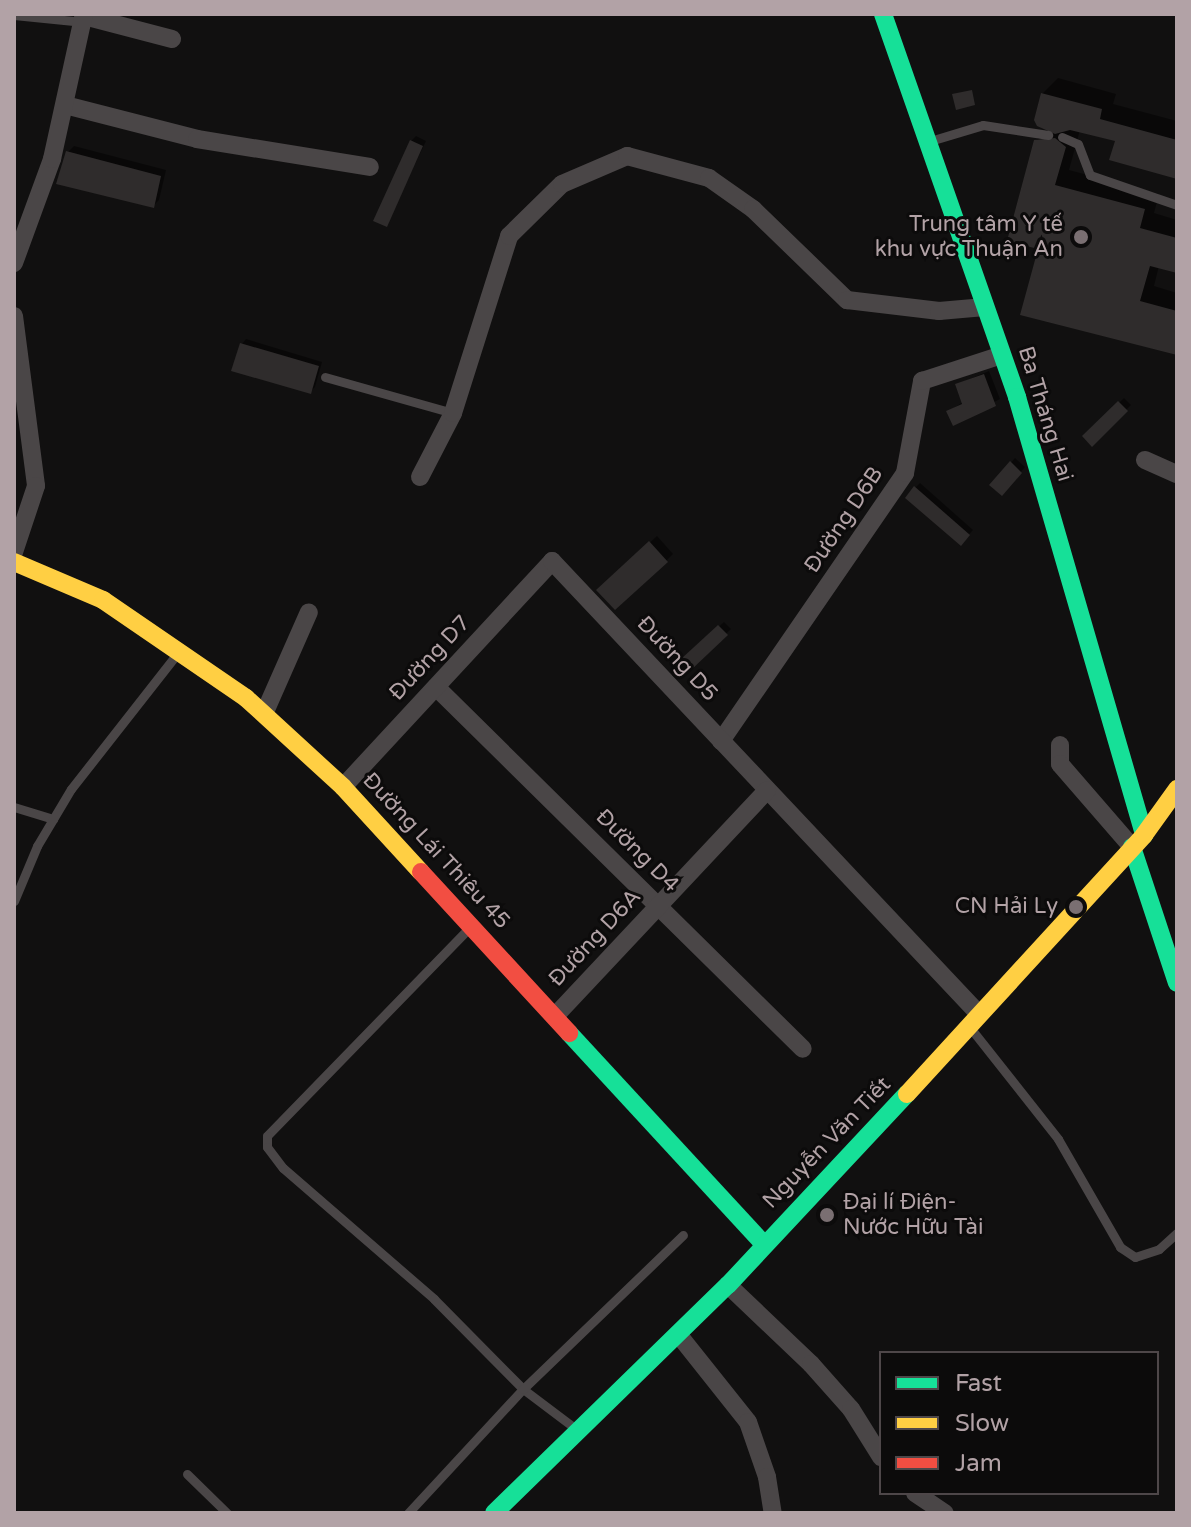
<!DOCTYPE html>
<html>
<head>
<meta charset="utf-8">
<style>
  body { margin:0 }
  #map { position:relative; width:1191px; height:1527px; overflow:hidden; background:#111010; font-family:"Varela Round",sans-serif }
  div>[style] { position:absolute }
  .shadow>* { inset:0; background:#0007 }
  .building>* { inset:0; background:#2f2c2c }
  .lane>* { height:9px; margin:-4.5px; padding:0 4.5px; transform-origin:4.5px; border-radius:4.5px; background:#4a4647 }
  .street>* { height:18px; margin:-9px; padding:0 9px; transform-origin:9px; border-radius:9px; background:#4a4647 }
  .fast>* { height:18px; margin:-9px; padding:0 9px; transform-origin:9px; border-radius:9px; background:#16e098 }
  .slow>* { height:18px; margin:-9px; padding:0 9px; transform-origin:9px; border-radius:9px; background:#ffcf43 }
  .jam>* { height:18px; margin:-9px; padding:0 9px; transform-origin:9px; border-radius:9px; background:#f24e42 }
  .dots>* { width:22px; height:22px; translate:-50% -50%; box-sizing:border-box; border:4px solid #0c0b0b; border-radius:50% }
  span { translate:-50% -50%; white-space:nowrap; text-align:center; line-height:1.15; -webkit-text-stroke:6px #0c0b0b; paint-order:stroke }
  .poi-label { font-size:22px; color:#b2a2a6 }
  .right { translate:-100% -50%; text-align:right }
  .left { translate:0 -50%; text-align:left }
  .street-label { font-size:22px; color:#b2a2a6 }
  .frame { position:absolute; inset:0; border:16px solid #b2a2a6; pointer-events:none }
  .legend { position:absolute; left:879px; top:1351px; width:280px; height:144px; box-sizing:border-box; background:#0c0b0b; border:2px solid #4e4749; margin:0; padding:10px 14px; list-style:none; font-size:24px; color:#b2a2a6 }
  .legend li { display:flex; align-items:center; gap:16px; height:40px }
  .legend b { width:40px; border:2px solid #4e4749 }
</style>
</head>
<body>
<div id="map">
  <div class="shadow">
    <i style="clip-path:polygon(1058px 78px,1116px 94px,1113px 104px,1177px 121px,1177px 177px,1117px 139px,1080px 130px,1069px 170px,1159px 194px,1154px 213px,1177px 220px,1177px 271px,1159px 266px,1154px 286px,1177px 293px,1177px 353px,1041px 247px,1035px 141px,1048px 128px,1042px 94px)"></i>
    <i style="clip-path:polygon(416px 136px,426px 141px,386px 224px,411px 141px)"></i>
    <i style="clip-path:polygon(74px 146px,166px 170px,159px 200px,153px 206px,68px 152px)"></i>
    <i style="clip-path:polygon(246px 339px,322px 362px,315px 387px,310px 392px,242px 344px)"></i>
    <i style="clip-path:polygon(989px 371px,1000px 399px,954px 423px,948px 412px,963px 402px,958px 384px)"></i>
    <i style="clip-path:polygon(1124px 398px,1131px 405px,1092px 444px,1085px 436px)"></i>
    <i style="clip-path:polygon(1015px 458px,1025px 467px,1002px 493px,992px 484px)"></i>
    <i style="clip-path:polygon(920px 483px,973px 530px,961px 543px,915px 488px)"></i>
    <i style="clip-path:polygon(657px 536px,673px 554px,666px 561px,606px 583px)"></i>
    <i style="clip-path:polygon(724px 622px,731px 629px,691px 667px,684px 659px)"></i>
  </div>
  <div class="building">
    <i style="clip-path:polygon(972px 90px,975px 105px,956px 110px,952px 94px)"></i>
    <i style="clip-path:polygon(1041px 93px,1102px 109px,1100px 119px,1177px 140px,1177px 179px,1109px 160px,1115px 141px,1070px 130px,1055px 134px,1037px 126px,1034px 120px)"></i>
    <i style="clip-path:polygon(1055px 138px,1066px 147px,1055px 185px,1145px 209px,1140px 228px,1177px 238px,1177px 273px,1150px 266px,1140px 301px,1177px 311px,1177px 355px,1020px 315px,1038px 249px,1007px 241px,1034px 140px)"></i>
    <i style="clip-path:polygon(410px 140px,423px 146px,387px 227px,373px 221px)"></i>
    <i style="clip-path:polygon(66px 151px,161px 176px,154px 208px,56px 184px)"></i>
    <i style="clip-path:polygon(240px 343px,319px 366px,311px 394px,231px 371px)"></i>
    <i style="clip-path:polygon(984px 374px,996px 406px,953px 426px,946px 411px,962px 404px,955px 384px)"></i>
    <i style="clip-path:polygon(1118px 401px,1128px 411px,1092px 447px,1082px 436px)"></i>
    <i style="clip-path:polygon(1010px 461px,1022px 473px,1002px 496px,989px 485px)"></i>
    <i style="clip-path:polygon(914px 486px,970px 535px,961px 546px,905px 498px)"></i>
    <i style="clip-path:polygon(649px 541px,668px 562px,615px 610px,596px 590px)"></i>
    <i style="clip-path:polygon(718px 625px,728px 635px,691px 670px,681px 659px)"></i>
  </div>
  <div class="lane">
    <i style="left:14px;top:15px;width:70px;rotate:5.7deg"></i>
    <i style="left:1062px;top:137px;width:17px;rotate:24deg"></i>
    <i style="left:1078px;top:144px;width:33px;rotate:69deg"></i>
    <i style="left:1090px;top:175px;width:92px;rotate:19deg"></i>
    <i style="left:930px;top:141px;width:55px;rotate:-16.8deg"></i>
    <i style="left:983px;top:125px;width:66px;rotate:8.7deg"></i>
    <i style="left:325px;top:377px;width:133px;rotate:15.7deg"></i>
    <i style="left:14px;top:807px;width:41px;rotate:17.1deg"></i>
    <i style="left:14px;top:901px;width:60px;rotate:-67.3deg"></i>
    <i style="left:37px;top:846px;width:66px;rotate:-59.2deg"></i>
    <i style="left:71px;top:789px;width:172px;rotate:-51.9deg"></i>
    <i style="left:470px;top:927px;width:291px;rotate:134.2deg"></i>
    <i style="left:267px;top:1136px;width:11px;rotate:90deg"></i>
    <i style="left:267px;top:1147px;width:26px;rotate:53deg"></i>
    <i style="left:283px;top:1168px;width:200px;rotate:40.9deg"></i>
    <i style="left:434px;top:1299px;width:127px;rotate:45.3deg"></i>
    <i style="left:523px;top:1389px;width:66px;rotate:37deg"></i>
    <i style="left:972px;top:1030px;width:139px;rotate:51.7deg"></i>
    <i style="left:1058px;top:1139px;width:125px;rotate:60.1deg"></i>
    <i style="left:1120px;top:1247px;width:18px;rotate:34deg"></i>
    <i style="left:1135px;top:1257px;width:25px;rotate:-18deg"></i>
    <i style="left:1159px;top:1249px;width:24px;rotate:-42deg"></i>
    <i style="left:187px;top:1474px;width:56px;rotate:44.3deg"></i>
    <i style="left:408px;top:1513px;width:169px;rotate:-47.2deg"></i>
    <i style="left:523px;top:1389px;width:222px;rotate:-43.9deg"></i>
  </div>
  <div class="street">
    <i style="left:84px;top:16px;width:91px;rotate:14.6deg"></i>
    <i style="left:65px;top:105px;width:136px;rotate:14.4deg"></i>
    <i style="left:197px;top:139px;width:175px;rotate:9.2deg"></i>
    <i style="left:14px;top:263px;width:111px;rotate:-69.9deg"></i>
    <i style="left:52px;top:159px;width:148px;rotate:-77.6deg"></i>
    <i style="left:14px;top:316px;width:171px;rotate:82.6deg"></i>
    <i style="left:36px;top:486px;width:70px;rotate:108.4deg"></i>
    <i style="left:1145px;top:460px;width:35px;rotate:24deg"></i>
    <i style="left:420px;top:477px;width:72px;rotate:-62.7deg"></i>
    <i style="left:453px;top:413px;width:186px;rotate:-72.4deg"></i>
    <i style="left:509px;top:236px;width:74px;rotate:-44.5deg"></i>
    <i style="left:562px;top:184px;width:71px;rotate:-23.3deg"></i>
    <i style="left:627px;top:156px;width:85px;rotate:15deg"></i>
    <i style="left:709px;top:178px;width:54px;rotate:35.2deg"></i>
    <i style="left:753px;top:209px;width:131px;rotate:44.1deg"></i>
    <i style="left:847px;top:300px;width:93px;rotate:6.8deg"></i>
    <i style="left:939px;top:311px;width:46px;rotate:-5deg"></i>
    <i style="left:436px;top:687px;width:515px;rotate:44.61deg"></i>
    <i style="left:264px;top:714px;width:111px;rotate:-66.2deg"></i>
    <i style="left:721px;top:741px;width:325px;rotate:-55.5deg"></i>
    <i style="left:905px;top:473px;width:94px;rotate:-79.5deg"></i>
    <i style="left:922px;top:381px;width:84px;rotate:-18deg"></i>
    <i style="left:1060px;top:745px;width:19px;rotate:90deg"></i>
    <i style="left:1060px;top:764px;width:110px;rotate:49.1deg"></i>
    <i style="left:343px;top:787px;width:308px;rotate:-47.2deg"></i>
    <i style="left:552px;top:561px;width:621px;rotate:46.7deg"></i>
    <i style="left:557px;top:1014px;width:307px;rotate:-46.8deg"></i>
    <i style="left:728px;top:1285px;width:115px;rotate:43.6deg"></i>
    <i style="left:811px;top:1364px;width:60px;rotate:48.4deg"></i>
    <i style="left:851px;top:1409px;width:57px;rotate:58deg"></i>
    <i style="left:678px;top:1334px;width:112px;rotate:51.5deg"></i>
    <i style="left:748px;top:1422px;width:58px;rotate:70.9deg"></i>
    <i style="left:767px;top:1477px;width:36px;rotate:81deg"></i>
    <i style="left:915px;top:1493px;width:36px;rotate:34deg"></i>
  </div>
  <div class="fast">
    <i style="left:883px;top:14px;width:406px;rotate:70.7deg"></i>
    <i style="left:1017px;top:397px;width:456px;rotate:73.8deg"></i>
    <i style="left:1132px;top:847px;width:143px;rotate:71.7deg"></i>
    <i style="left:569px;top:1033px;width:287px;rotate:47.3deg"></i>
    <i style="left:494px;top:1513px;width:327px;rotate:-44.3deg"></i>
    <i style="left:728px;top:1285px;width:262px;rotate:-46.9deg"></i>
  </div>
  <div class="slow">
    <i style="left:14px;top:562px;width:97px;rotate:23.1deg"></i>
    <i style="left:103px;top:600px;width:173px;rotate:34.4deg"></i>
    <i style="left:246px;top:698px;width:132px;rotate:42.5deg"></i>
    <i style="left:343px;top:787px;width:115px;rotate:47.5deg"></i>
    <i style="left:907px;top:1094px;width:351px;rotate:-47.5deg"></i>
    <i style="left:1144px;top:835px;width:57px;rotate:-54.3deg"></i>
  </div>
  <div class="jam">
    <i style="left:421px;top:872px;width:219px;rotate:47.4deg"></i>
  </div>
  <div class="dots">
    <i style="left:1081px;top:237px;background:#7a6f72"></i>
    <i style="left:1076px;top:907px;background:#7a6f72"></i>
    <i style="left:827px;top:1215px;background:#7a6f72"></i>
  </div>
  <div class="poi-label">
    <span class="right" style="left:1063px;top:237px">Trung tâm Y tế<br>khu vực Thuận An</span>
    <span class="right" style="left:1058px;top:907px">CN Hải Ly</span>
    <span class="left" style="left:843px;top:1215px">Đại lí Điện-<br>Nước Hữu Tài</span>
  </div>
  <div class="street-label">
    <span style="left:1045px;top:414px;rotate:73deg">Ba Tháng Hai</span>
    <span style="left:844px;top:520px;rotate:-56deg">Đường D6B</span>
    <span style="left:430px;top:658px;rotate:-47deg">Đường D7</span>
    <span style="left:677px;top:659px;rotate:47deg">Đường D5</span>
    <span style="left:436px;top:851px;rotate:47deg">Đường Lái Thiêu 45</span>
    <span style="left:637px;top:851px;rotate:45deg">Đường D4</span>
    <span style="left:595px;top:938px;rotate:-47deg">Đường D6A</span>
    <span style="left:827px;top:1143px;rotate:-46deg">Nguyễn Văn Tiết</span>
  </div>
  <div class="frame"></div>
  <ul class="legend">
  <li><b style="height:10px;background:#16e098"></b>Fast</li>
  <li><b style="height:10px;background:#ffcf43"></b>Slow</li>
  <li><b style="height:10px;background:#f24e42"></b>Jam</li>
  </ul>
</div>
</body>
</html>
